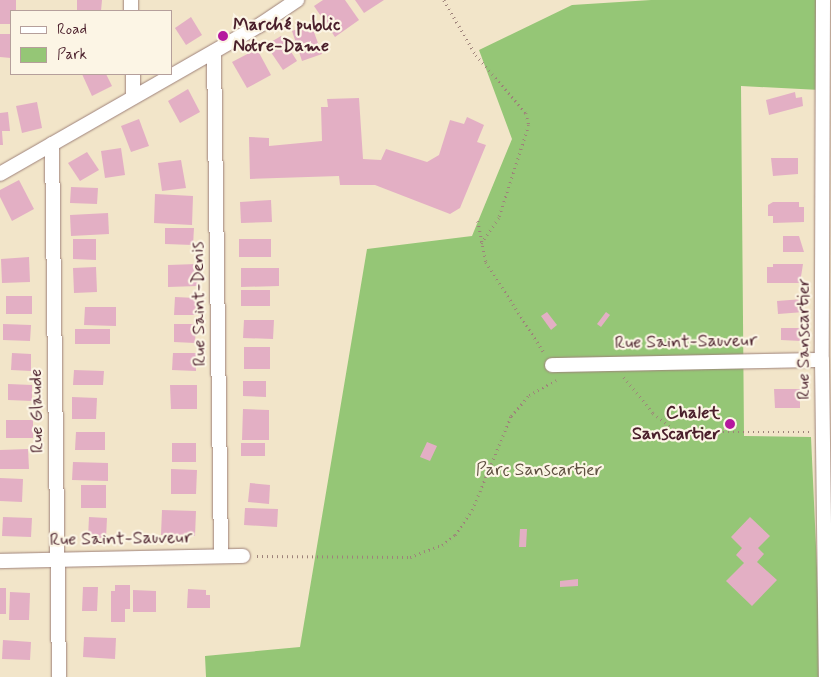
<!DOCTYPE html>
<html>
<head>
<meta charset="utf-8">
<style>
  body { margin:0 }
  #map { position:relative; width:831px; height:677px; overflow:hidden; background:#f2e5c9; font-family:Mynerve,sans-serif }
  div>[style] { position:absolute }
  .green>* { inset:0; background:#95c676 }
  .building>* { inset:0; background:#e3afc4 }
  .path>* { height:2.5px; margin-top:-1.25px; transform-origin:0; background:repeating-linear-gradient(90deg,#9e827a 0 1px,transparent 0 5px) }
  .roads { filter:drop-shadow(0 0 1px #9e827a) drop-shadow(0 0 1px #9e827a) }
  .minor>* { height:14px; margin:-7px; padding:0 7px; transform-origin:7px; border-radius:7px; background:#fff }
  .dots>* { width:14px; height:14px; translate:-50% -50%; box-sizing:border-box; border:2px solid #fcf5e5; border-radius:50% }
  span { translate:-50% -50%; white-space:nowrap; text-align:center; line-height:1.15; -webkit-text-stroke:4.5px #fcf5e5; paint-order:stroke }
  .poi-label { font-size:18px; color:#4a1f2b; font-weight:700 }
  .left { translate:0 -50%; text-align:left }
  .right { translate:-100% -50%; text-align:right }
  .street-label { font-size:18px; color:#4a1f2b }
  .park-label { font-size:18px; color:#605142 }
  .legend { position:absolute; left:10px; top:10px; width:162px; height:65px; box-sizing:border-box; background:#fcf5e5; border:1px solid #b59f9b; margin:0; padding:6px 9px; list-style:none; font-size:15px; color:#4a1f2b }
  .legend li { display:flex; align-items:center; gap:10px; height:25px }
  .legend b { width:25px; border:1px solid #b59f9b }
</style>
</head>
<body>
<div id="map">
  <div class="green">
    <i style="clip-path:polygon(651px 0,819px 0,820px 90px,741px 86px,744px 436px,811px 437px,822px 677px,206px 677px,205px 656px,300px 647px,367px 249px,472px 236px,512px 139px,479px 50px,572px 5px)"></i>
  </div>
  <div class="building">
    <i style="clip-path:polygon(0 0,16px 0,16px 11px,11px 11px,11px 24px,0 24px)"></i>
    <i style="clip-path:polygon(77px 0,102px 0,101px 11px,77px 11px)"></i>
    <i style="clip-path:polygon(323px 0,345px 0,359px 20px,335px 37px,314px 6px)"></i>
    <i style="clip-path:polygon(355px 0,384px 0,364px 13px)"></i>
    <i style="clip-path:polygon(191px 17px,202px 35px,186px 45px,175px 28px)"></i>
    <i style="clip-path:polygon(311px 24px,322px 54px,302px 61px,292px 31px)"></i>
    <i style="clip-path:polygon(0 34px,11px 34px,11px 58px,0 57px)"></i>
    <i style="clip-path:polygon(281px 36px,297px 61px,283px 70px,266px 45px)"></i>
    <i style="clip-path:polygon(257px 49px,271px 75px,247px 88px,232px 62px)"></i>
    <i style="clip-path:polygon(82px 74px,106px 74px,112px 86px,92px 96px)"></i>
    <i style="clip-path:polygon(188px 89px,200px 112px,180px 123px,168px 101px)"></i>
    <i style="clip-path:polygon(795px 92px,796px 98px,802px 97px,803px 106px,769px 115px,766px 100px)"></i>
    <i style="clip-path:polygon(359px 98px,363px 159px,381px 160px,386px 149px,427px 162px,439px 155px,450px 120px,464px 124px,467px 117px,484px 125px,477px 142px,486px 145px,460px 208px,450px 214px,375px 185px,340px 185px,339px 176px,250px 179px,249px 137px,269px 138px,269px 146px,322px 141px,321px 107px,328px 107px,327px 99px)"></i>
    <i style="clip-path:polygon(37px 102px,42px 128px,22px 133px,16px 106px)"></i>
    <i style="clip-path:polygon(8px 112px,10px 131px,2px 131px,3px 145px,0 145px,0 113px)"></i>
    <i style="clip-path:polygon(139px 119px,149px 146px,131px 152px,121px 126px)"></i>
    <i style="clip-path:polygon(121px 148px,125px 175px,105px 178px,101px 151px)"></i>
    <i style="clip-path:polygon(87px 152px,99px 170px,80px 181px,68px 163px)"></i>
    <i style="clip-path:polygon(771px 158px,798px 158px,798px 174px,773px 176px)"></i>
    <i style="clip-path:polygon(181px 160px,186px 188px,162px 191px,158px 163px)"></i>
    <i style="clip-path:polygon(19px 180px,34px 209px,12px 221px,0 197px,0 190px)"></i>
    <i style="clip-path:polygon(71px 187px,98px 188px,97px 204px,70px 203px)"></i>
    <i style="clip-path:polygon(155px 194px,193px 196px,192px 225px,154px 223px)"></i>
    <i style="clip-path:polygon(271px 200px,272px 222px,241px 223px,240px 202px)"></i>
    <i style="clip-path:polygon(773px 202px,799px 202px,799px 207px,804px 207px,804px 222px,773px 223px,773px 216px,768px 216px,768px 205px)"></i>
    <i style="clip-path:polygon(108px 213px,109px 234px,71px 236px,70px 215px)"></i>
    <i style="clip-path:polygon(165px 228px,194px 228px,193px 245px,165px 244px)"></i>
    <i style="clip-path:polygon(783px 236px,799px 236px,804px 252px,783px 252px)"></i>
    <i style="clip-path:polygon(73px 239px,96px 239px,96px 260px,73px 259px)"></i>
    <i style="clip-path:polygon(239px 239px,271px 239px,271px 257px,239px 257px)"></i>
    <i style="clip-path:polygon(29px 257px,30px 282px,2px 283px,1px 259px)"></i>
    <i style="clip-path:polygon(197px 264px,198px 286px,168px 287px,168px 265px)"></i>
    <i style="clip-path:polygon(773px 264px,803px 264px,800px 283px,767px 283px,767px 267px,773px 267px)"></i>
    <i style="clip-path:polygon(96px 267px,97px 292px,74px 293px,73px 268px)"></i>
    <i style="clip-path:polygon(241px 268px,279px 268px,279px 286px,241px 287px)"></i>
    <i style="clip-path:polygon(241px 290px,270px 290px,270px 306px,241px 306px)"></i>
    <i style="clip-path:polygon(6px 296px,32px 296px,32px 314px,6px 314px)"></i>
    <i style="clip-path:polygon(175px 297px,196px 298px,196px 315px,174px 315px)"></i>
    <i style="clip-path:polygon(803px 299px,804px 312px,778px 314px,777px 301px)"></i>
    <i style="clip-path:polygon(85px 307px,116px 307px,116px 326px,84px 325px)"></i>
    <i style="clip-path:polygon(547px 312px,557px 325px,551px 330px,541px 316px)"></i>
    <i style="clip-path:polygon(606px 312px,610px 315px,601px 327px,597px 324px)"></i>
    <i style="clip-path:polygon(244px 320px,274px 320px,273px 339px,243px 338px)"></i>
    <i style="clip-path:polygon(3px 324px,31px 325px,30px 341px,3px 340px)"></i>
    <i style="clip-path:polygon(174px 324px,196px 324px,195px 343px,174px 342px)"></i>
    <i style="clip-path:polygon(781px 328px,801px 328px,801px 341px,781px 340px)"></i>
    <i style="clip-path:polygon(75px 329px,110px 329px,110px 344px,75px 344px)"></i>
    <i style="clip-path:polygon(244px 347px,270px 347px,270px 369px,244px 369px)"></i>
    <i style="clip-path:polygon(12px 353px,31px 354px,31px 371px,11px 370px)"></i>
    <i style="clip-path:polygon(173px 353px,196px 353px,196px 371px,172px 370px)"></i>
    <i style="clip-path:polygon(74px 370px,104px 371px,103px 385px,73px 385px)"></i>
    <i style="clip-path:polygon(243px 381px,266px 381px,266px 397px,243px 396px)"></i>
    <i style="clip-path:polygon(8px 384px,32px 385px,32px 401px,8px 400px)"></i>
    <i style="clip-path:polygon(170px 385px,197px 385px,197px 409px,171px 409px)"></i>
    <i style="clip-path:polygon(774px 389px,800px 389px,800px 408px,775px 408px)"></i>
    <i style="clip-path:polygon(72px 397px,97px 398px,96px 419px,72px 419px)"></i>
    <i style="clip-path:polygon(243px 409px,269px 410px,269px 440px,242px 440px)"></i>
    <i style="clip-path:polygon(736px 419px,736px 429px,724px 430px,724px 420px)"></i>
    <i style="clip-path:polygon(6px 420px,33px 420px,33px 438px,6px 438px)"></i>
    <i style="clip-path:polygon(76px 432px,105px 432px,105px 450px,75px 450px)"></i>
    <i style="clip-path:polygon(427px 442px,437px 446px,430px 461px,420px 457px)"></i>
    <i style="clip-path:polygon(172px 443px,196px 443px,196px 462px,172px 462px)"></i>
    <i style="clip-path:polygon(241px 443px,265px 443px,265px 456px,241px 456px)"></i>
    <i style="clip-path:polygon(28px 449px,29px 469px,0 469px,0 450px)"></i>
    <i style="clip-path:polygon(73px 462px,108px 463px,108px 481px,72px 480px)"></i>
    <i style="clip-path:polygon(171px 469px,197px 470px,196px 494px,171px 494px)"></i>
    <i style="clip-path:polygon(0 478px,23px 479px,22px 502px,0 501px)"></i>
    <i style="clip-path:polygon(250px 483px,270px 485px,269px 504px,248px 502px)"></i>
    <i style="clip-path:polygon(81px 485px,106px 485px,106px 508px,81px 508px)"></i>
    <i style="clip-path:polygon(245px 508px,278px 509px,277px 527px,244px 525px)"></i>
    <i style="clip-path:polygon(162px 510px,196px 511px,195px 536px,161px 535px)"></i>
    <i style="clip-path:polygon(3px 517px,32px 518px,31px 537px,2px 536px)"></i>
    <i style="clip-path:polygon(89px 517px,107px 518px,106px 538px,88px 538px)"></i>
    <i style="clip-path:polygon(750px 517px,770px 536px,758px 548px,764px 554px,757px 562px,777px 580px,752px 606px,726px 581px,744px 563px,736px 555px,742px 548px,731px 537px)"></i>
    <i style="clip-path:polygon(520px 529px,527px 529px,526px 547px,519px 547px)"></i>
    <i style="clip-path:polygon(578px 579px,578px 586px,560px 587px,560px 581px)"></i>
    <i style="clip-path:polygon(115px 585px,130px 585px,130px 609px,125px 609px,125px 622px,111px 622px,111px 591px,115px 591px)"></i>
    <i style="clip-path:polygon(83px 587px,98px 587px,97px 611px,82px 611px)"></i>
    <i style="clip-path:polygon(0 588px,6px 588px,6px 614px,0 614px)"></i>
    <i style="clip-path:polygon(188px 589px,206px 590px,206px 595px,210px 595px,210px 608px,187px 608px)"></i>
    <i style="clip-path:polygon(133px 590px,156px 591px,156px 612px,133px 612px)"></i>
    <i style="clip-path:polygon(10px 592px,30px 593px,29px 620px,9px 620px)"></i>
    <i style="clip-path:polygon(84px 637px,116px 638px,115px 659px,83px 657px)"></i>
    <i style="clip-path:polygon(3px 640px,31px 642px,30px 660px,2px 659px)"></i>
  </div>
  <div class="path">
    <i style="left:444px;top:0;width:64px;rotate:59.8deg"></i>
    <i style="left:476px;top:55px;width:77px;rotate:49.2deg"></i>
    <i style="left:526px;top:113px;width:12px;rotate:76deg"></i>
    <i style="left:529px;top:125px;width:98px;rotate:107.9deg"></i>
    <i style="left:499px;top:218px;width:32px;rotate:125deg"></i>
    <i style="left:478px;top:221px;width:42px;rotate:79deg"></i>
    <i style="left:486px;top:262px;width:109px;rotate:57.3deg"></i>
    <i style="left:624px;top:377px;width:46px;rotate:51.1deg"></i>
    <i style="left:653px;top:413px;width:31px;rotate:37deg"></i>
    <i style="left:678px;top:432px;width:132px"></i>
    <i style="left:257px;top:556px;width:153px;rotate:0.4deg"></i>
    <i style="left:410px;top:557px;width:34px;rotate:-21deg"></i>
    <i style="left:442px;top:545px;width:16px;rotate:-38deg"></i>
    <i style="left:455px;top:535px;width:30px;rotate:-56deg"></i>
    <i style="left:472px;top:510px;width:102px;rotate:-67.5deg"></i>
    <i style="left:511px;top:416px;width:28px;rotate:-49deg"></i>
    <i style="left:529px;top:395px;width:31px;rotate:-29deg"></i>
  </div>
  <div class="roads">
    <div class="minor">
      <i style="left:131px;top:0;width:11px;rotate:90deg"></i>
      <i style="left:823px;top:0;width:360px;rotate:90.2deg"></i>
      <i style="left:822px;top:360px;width:317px;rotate:89.3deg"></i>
      <i style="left:214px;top:52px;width:503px;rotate:89.2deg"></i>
      <i style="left:133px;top:74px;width:23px;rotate:90deg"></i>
      <i style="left:52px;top:144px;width:533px;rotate:89.25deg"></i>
      <i style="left:0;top:174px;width:300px;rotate:-29.8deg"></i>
      <i style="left:260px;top:25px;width:45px;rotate:-34deg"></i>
      <i style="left:552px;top:365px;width:270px;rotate:-1.1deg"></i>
      <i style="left:0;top:561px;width:243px;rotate:-1.2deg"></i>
    </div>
  </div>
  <div class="dots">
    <i style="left:223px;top:36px;background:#b5179e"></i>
    <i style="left:730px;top:424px;background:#b5179e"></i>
  </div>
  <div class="poi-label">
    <span class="left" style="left:233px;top:36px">Marché public<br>Notre-Dame</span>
    <span class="right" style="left:720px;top:424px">Chalet<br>Sanscartier</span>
  </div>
  <div class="street-label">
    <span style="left:199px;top:304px;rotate:-91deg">Rue Saint-Denis</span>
    <span style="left:804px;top:339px;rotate:-90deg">Rue Sanscartier</span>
    <span style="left:686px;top:342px;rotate:-1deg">Rue Saint-Sauveur</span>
    <span style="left:37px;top:411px;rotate:-91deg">Rue Glaude</span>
    <span style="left:121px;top:539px;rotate:-1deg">Rue Saint-Sauveur</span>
  </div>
  <div class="park-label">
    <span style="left:539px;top:470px">Parc Sanscartier</span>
  </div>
  <ul class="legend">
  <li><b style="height:6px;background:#fff"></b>Road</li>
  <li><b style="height:14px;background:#95c676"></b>Park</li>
  </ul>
</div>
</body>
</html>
